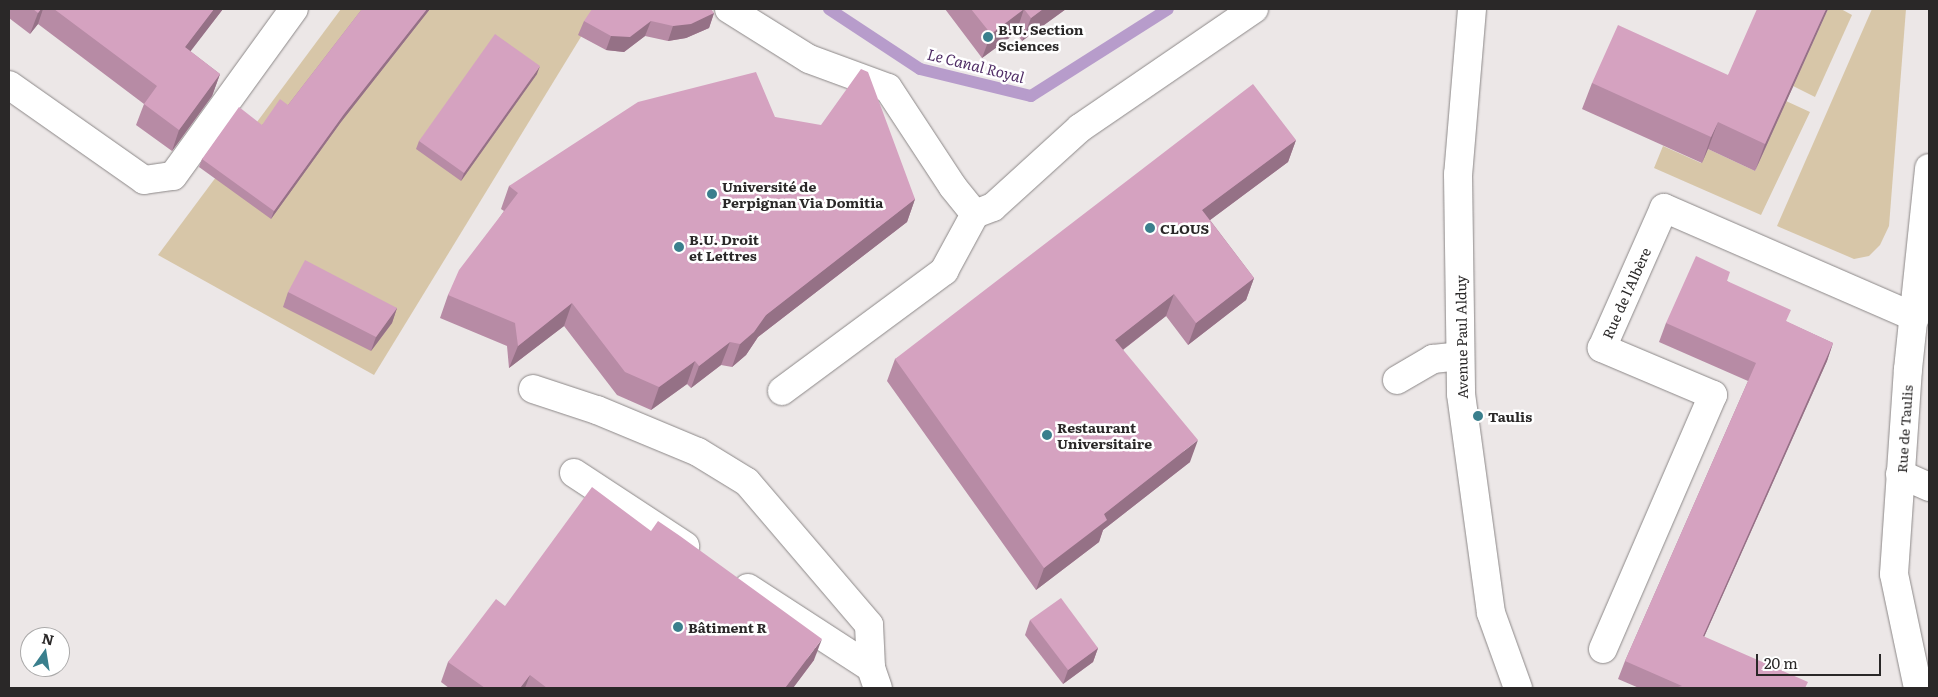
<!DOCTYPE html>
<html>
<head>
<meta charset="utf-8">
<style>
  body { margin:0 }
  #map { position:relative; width:1938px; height:697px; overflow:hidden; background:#ece7e7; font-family:Literata,serif }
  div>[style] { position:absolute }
  .green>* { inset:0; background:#d7c6a8 }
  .stream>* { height:12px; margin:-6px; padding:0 6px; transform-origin:6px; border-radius:6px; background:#b79ccb }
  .roads { filter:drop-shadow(0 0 1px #8c8888) drop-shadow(0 0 1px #8c8888) }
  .minor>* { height:28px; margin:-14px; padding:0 14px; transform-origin:14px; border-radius:14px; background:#fff }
  .wall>* { inset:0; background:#b78ba5 }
  .shaded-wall>* { inset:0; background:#957186 }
  .building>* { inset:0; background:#d5a2c0 }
  .dots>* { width:14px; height:14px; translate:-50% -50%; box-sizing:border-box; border:2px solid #fff; border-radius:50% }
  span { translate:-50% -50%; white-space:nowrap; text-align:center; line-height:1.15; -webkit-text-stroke:5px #fff; paint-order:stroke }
  .poi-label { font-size:14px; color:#2a2828; font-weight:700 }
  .left { translate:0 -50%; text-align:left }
  .street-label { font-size:14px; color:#2a2828 }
  .water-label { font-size:15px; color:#502d66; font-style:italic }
  .frame { position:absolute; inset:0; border:10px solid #2a2828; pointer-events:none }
  .north { position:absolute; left:20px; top:627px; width:50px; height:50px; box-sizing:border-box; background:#fff; border:1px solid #aaa9a9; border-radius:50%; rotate:13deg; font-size:14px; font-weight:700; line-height:20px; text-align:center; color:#2a2828 }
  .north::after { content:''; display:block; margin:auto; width:18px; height:22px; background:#3a7f8d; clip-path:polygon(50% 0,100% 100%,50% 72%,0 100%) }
  .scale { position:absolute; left:1756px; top:654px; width:125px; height:22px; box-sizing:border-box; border:2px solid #2a2828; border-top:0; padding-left:6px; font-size:15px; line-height:18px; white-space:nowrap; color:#2a2828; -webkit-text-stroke:4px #fff; paint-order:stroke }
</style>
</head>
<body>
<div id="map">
  <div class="green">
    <i style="clip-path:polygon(341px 9px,598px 9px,374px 375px,158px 255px)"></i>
    <i style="clip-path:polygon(1828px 9px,1841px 9px,1852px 15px,1815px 97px,1793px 86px)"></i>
    <i style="clip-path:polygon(1872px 9px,1906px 9px,1889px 226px,1880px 245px,1869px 256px,1854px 259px,1777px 226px)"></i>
    <i style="clip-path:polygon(1786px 101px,1810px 112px,1761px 215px,1654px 168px,1663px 146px,1701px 163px,1708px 149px,1755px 171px)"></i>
  </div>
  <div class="stream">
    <i style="left:829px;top:9px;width:109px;rotate:33.4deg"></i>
    <i style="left:920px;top:69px;width:114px;rotate:13.7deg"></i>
    <i style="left:1031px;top:96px;width:162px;rotate:-32.4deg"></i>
  </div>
  <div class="roads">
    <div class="minor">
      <i style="left:729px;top:9px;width:94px;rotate:32deg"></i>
      <i style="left:809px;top:59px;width:84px;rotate:20.2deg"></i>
      <i style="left:888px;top:88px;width:118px;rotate:56.7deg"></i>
      <i style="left:953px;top:187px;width:35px;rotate:51deg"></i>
      <i style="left:1472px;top:9px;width:166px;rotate:94.8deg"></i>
      <i style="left:1458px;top:174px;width:220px;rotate:89.2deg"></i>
      <i style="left:1461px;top:394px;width:221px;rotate:82.2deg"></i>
      <i style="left:1491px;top:613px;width:80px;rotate:70.2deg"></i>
      <i style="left:9px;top:85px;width:165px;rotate:35.1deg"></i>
      <i style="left:144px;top:180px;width:29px;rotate:-8deg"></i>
      <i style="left:173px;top:176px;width:206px;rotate:-54.1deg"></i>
      <i style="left:1397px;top:380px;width:42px;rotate:-30.3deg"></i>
      <i style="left:1433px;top:359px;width:27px;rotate:-6deg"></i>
      <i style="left:533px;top:389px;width:67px;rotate:18.2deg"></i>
      <i style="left:597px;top:410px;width:109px;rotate:22.6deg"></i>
      <i style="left:698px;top:452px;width:57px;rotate:31.5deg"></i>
      <i style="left:747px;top:482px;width:188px;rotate:49.5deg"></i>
      <i style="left:869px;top:625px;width:43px;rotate:87.3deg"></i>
      <i style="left:782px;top:391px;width:202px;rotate:-36.5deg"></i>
      <i style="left:944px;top:271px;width:65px;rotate:-61.5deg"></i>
      <i style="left:975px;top:214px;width:19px;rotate:-21deg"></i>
      <i style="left:993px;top:207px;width:118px;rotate:-42.2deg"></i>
      <i style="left:1080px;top:128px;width:211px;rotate:-34.4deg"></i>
      <i style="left:574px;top:473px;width:133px;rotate:33.3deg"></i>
      <i style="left:1900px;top:474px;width:32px;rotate:24deg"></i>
      <i style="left:748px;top:588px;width:147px;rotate:33deg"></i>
      <i style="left:871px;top:668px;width:21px;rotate:71deg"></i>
      <i style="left:1603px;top:649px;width:277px;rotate:-66.6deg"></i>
      <i style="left:1713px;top:395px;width:121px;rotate:-157.1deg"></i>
      <i style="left:1602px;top:348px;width:153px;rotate:-66.1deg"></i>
      <i style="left:1664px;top:208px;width:274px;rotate:23.5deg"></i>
      <i style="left:1918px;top:688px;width:116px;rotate:-101.9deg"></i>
      <i style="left:1894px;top:574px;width:205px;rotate:-86.1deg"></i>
      <i style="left:1908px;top:369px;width:202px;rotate:-84deg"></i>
    </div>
  </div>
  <div class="wall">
    <i style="clip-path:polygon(9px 9px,223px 9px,190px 51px,220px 74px,212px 96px,172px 151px,136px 125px,144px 104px,38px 24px,30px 34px,9px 18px)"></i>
    <i style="clip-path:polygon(362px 9px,430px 9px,341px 122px,271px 219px,199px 167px,202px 159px,262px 125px,288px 105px)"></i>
    <i style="clip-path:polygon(945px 9px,1066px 9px,1022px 41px,1016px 33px,982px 58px)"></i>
    <i style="clip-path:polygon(1828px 9px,1755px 171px,1708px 149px,1702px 163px,1582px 109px,1592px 83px,1728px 75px)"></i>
    <i style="clip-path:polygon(714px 13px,709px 28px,686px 38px,668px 41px,645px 36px,624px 52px,606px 50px,578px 35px,584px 21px)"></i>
    <i style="clip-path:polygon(537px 74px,461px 181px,416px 149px,419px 141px)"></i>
    <i style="clip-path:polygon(775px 117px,915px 199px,907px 222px,758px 337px,746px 355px,732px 367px,721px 365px,691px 388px,687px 384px,651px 410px,617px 395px,564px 326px,509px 368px,507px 346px,440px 318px,448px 295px,504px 211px,501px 209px,509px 186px)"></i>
    <i style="clip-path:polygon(1296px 140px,1288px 162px,1210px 220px,1254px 278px,1246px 300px,1188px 345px,1166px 316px,1123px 350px,1190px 462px,1103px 530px,1099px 542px,1036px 590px,887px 381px,895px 359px)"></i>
    <i style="clip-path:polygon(1727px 281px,1787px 322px,1833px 343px,1827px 361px,1704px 637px,1806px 688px,1639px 688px,1618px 679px,1625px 661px,1748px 381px,1659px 342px,1666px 323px)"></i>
    <i style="clip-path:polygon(288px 292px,397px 308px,392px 323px,371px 351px,283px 307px)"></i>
    <i style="clip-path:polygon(505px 606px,814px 660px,793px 688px,449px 688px,441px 682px,448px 662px)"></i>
    <i style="clip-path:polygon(1030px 620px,1098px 648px,1093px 662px,1063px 684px,1025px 635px)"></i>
  </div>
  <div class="shaded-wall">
    <i style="clip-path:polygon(41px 9px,43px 9px,38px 24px,30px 34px,38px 13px)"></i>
    <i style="clip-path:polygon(214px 9px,223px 9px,177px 69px,185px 47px)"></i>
    <i style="clip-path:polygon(427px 9px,430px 9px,341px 122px,271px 219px,274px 211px,344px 114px)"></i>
    <i style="clip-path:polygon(1024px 9px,1016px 33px,982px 58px,991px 34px)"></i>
    <i style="clip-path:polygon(1043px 9px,1066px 9px,1022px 41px,1031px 18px)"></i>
    <i style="clip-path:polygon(1826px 9px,1828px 9px,1755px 171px,1765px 144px)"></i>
    <i style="clip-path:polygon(714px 13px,709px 28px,686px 38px,668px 41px,673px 26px)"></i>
    <i style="clip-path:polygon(651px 21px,645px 36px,624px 52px,606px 50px,611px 36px)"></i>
    <i style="clip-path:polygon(540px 66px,537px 74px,461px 181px,464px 173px)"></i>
    <i style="clip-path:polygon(220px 74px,212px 96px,172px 151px,179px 130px)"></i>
    <i style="clip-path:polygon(1718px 122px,1708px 149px,1702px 163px,1711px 137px)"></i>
    <i style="clip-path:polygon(1296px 140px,1288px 162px,1194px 232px,1202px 210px)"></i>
    <i style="clip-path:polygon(915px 199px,907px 222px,758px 337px,746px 355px,732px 367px,740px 344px,766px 315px)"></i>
    <i style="clip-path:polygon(1254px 278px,1246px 300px,1188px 345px,1196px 323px)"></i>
    <i style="clip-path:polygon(1174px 294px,1166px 316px,1107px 362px,1115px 340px)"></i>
    <i style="clip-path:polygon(572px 303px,564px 326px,509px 368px,518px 346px)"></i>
    <i style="clip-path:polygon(397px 308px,392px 323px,371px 351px,376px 337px)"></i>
    <i style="clip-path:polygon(730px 342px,721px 365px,691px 388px,699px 366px)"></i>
    <i style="clip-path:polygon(1833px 343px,1827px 361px,1696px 655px,1703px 636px)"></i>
    <i style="clip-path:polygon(695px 361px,687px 384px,651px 410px,659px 387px)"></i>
    <i style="clip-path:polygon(1198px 440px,1190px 462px,1103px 530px,1099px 542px,1036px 590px,1044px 568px,1104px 514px)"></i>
    <i style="clip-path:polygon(822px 639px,814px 660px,793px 688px,785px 688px)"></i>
    <i style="clip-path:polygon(1098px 648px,1093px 662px,1063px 684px,1068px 670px)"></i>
    <i style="clip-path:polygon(530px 675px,525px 688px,520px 688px)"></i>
  </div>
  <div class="building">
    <i style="clip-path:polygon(33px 9px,41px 9px,38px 13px)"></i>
    <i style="clip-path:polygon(54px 9px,214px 9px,185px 47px,220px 74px,179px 130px,144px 104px,157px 86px)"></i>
    <i style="clip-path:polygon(362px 9px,427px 9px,344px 114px,274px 211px,202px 159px,239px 107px,262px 125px,280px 99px,288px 105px)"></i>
    <i style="clip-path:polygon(592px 9px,711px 9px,714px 13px,691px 24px,673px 26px,651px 21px,630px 37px,611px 36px,584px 21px)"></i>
    <i style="clip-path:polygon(971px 9px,1043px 9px,1031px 18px,1024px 9px,991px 34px)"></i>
    <i style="clip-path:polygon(1757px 9px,1826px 9px,1765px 144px,1718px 122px,1711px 137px,1592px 83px,1618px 25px,1728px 75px)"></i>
    <i style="clip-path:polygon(495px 34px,540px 66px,464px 173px,419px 141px)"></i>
    <i style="clip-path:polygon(861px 69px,868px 72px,915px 199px,766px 315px,754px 332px,740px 344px,730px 342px,699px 366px,695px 361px,659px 387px,625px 372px,572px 303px,518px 346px,515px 323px,448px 295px,459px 270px,518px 193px,509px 186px,638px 102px,756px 72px,775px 117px,821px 125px)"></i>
    <i style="clip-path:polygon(1253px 84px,1296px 140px,1202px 210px,1254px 278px,1196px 323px,1174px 294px,1115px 340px,1198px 440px,1104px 514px,1107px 520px,1044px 568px,895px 359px)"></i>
    <i style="clip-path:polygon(1696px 256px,1730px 272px,1727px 281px,1791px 310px,1786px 321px,1833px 343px,1703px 636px,1808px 682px,1805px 688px,1674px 688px,1682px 686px,1625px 661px,1756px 363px,1666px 323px)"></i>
    <i style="clip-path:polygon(305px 260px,397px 308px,376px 337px,288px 292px)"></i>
    <i style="clip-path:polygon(592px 487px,651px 531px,658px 521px,680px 536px,822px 639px,785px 688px,547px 688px,530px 675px,520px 688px,485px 688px,448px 662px,496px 599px,505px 606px)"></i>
    <i style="clip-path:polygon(1061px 598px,1098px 648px,1068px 670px,1030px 620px)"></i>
  </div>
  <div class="dots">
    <i style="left:988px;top:37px;background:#3a7f8d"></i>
    <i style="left:712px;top:194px;background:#3a7f8d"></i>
    <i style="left:1150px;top:228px;background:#3a7f8d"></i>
    <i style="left:679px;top:247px;background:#3a7f8d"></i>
    <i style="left:1478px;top:416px;background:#3a7f8d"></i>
    <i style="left:1047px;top:435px;background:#3a7f8d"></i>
    <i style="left:678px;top:627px;background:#3a7f8d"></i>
  </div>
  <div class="poi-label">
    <span class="left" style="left:998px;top:37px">B.U. Section<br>Sciences</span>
    <span class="left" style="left:722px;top:194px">Université de<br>Perpignan Via Domitia</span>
    <span class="left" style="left:1160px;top:228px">CLOUS</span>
    <span class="left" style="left:689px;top:247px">B.U. Droit<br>et Lettres</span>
    <span class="left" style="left:1488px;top:416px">Taulis</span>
    <span class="left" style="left:1057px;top:435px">Restaurant<br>Universitaire</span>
    <span class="left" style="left:688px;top:627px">Bâtiment R</span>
  </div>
  <div class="street-label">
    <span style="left:1626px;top:293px;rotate:-66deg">Rue de l'Albère</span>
    <span style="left:1461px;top:337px;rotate:-91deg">Avenue Paul Alduy</span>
    <span style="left:1904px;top:429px;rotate:-86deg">Rue de Taulis</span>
  </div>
  <div class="water-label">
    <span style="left:976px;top:65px;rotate:14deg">Le Canal Royal</span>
  </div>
  <div class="frame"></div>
  <div class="north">N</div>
  <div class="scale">20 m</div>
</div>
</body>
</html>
